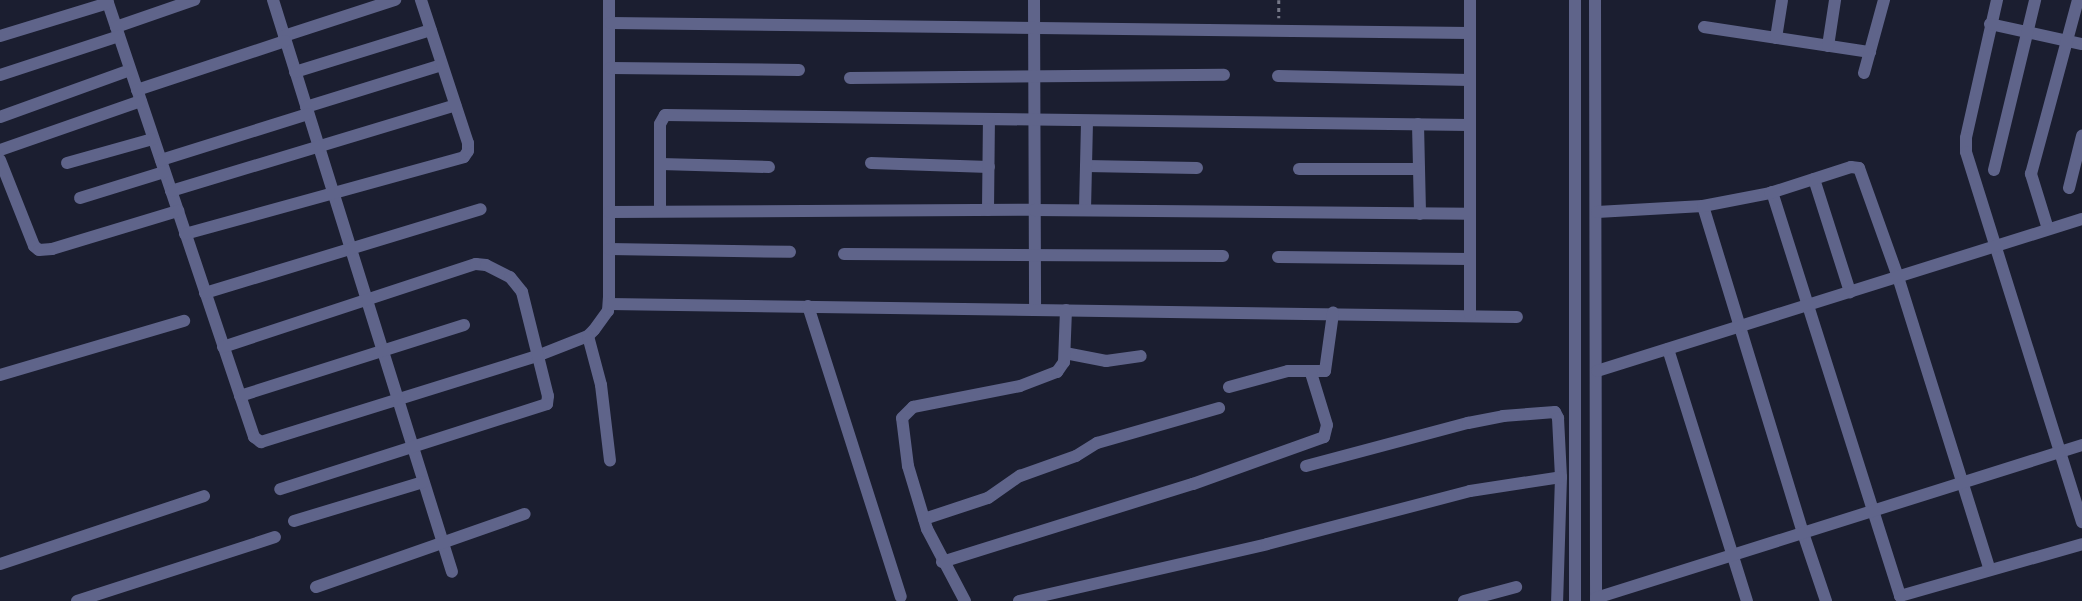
<!DOCTYPE html>
<html>
<head>
<meta charset="utf-8">
<style>
  body { margin:0 }
  #map { position:relative; width:2082px; height:601px; overflow:hidden; background:#1b1e30; font-family:"Fira Sans",sans-serif }
  div>[style] { position:absolute }
  .path>* { height:2.5px; margin-top:-1.25px; transform-origin:0; background:repeating-linear-gradient(90deg,#757888 0 4px,transparent 0 8px) }
  .minor>* { height:12px; margin:-6px; padding:0 6px; transform-origin:6px; border-radius:6px; background:#5f648a }
  span { translate:-50% -50%; white-space:nowrap; text-align:center; line-height:1.15; -webkit-text-stroke:4.5px #1b1e30; paint-order:stroke }
</style>
</head>
<body>
<div id="map">
  <div class="path">
    <i style="left:1279px;top:0;width:18px;rotate:90deg"></i>
  </div>
  <div class="minor">
    <i style="left:107px;top:0;width:461px;rotate:71.4deg"></i>
    <i style="left:254px;top:437px;width:9px;rotate:36deg"></i>
    <i style="left:261px;top:442px;width:289px;rotate:-17.3deg"></i>
    <i style="left:537px;top:356px;width:55px;rotate:-21.4deg"></i>
    <i style="left:588px;top:336px;width:8px;rotate:-45deg"></i>
    <i style="left:594px;top:330px;width:24px;rotate:-54deg"></i>
    <i style="left:608px;top:311px;width:13px;rotate:-86deg"></i>
    <i style="left:609px;top:298px;width:298px;rotate:-90deg"></i>
    <i style="left:273px;top:0;width:599px;rotate:72.62deg"></i>
    <i style="left:1034px;top:0;width:309px;rotate:89.8deg"></i>
    <i style="left:1575px;top:0;width:601px;rotate:90deg"></i>
    <i style="left:1595px;top:0;width:601px;rotate:89.9deg"></i>
    <i style="left:1997px;top:0;width:141px;rotate:102.7deg"></i>
    <i style="left:1966px;top:138px;width:14px;rotate:90deg"></i>
    <i style="left:1966px;top:152px;width:388px;rotate:72.6deg"></i>
    <i style="left:610px;top:23px;width:860px;rotate:0.67deg"></i>
    <i style="left:1990px;top:24px;width:94px;rotate:12.3deg"></i>
    <i style="left:116px;top:27px;width:83px;rotate:-19.1deg"></i>
    <i style="left:1704px;top:27px;width:168px;rotate:8.6deg"></i>
    <i style="left:0;top:36px;width:113px;rotate:-17deg"></i>
    <i style="left:284px;top:36px;width:117px;rotate:-18deg"></i>
    <i style="left:1776px;top:38px;width:38px;rotate:-81deg"></i>
    <i style="left:1828px;top:46px;width:47px;rotate:-81.3deg"></i>
    <i style="left:610px;top:68px;width:189px;rotate:0.6deg"></i>
    <i style="left:295px;top:72px;width:142px;rotate:-17.2deg"></i>
    <i style="left:1864px;top:73px;width:76px;rotate:-74.7deg"></i>
    <i style="left:0;top:75px;width:125px;rotate:-18.1deg"></i>
    <i style="left:1278px;top:76px;width:192px;rotate:1.2deg"></i>
    <i style="left:850px;top:78px;width:374px;rotate:-0.5deg"></i>
    <i style="left:137px;top:90px;width:156px;rotate:-18.3deg"></i>
    <i style="left:306px;top:107px;width:142px;rotate:-17.2deg"></i>
    <i style="left:0;top:117px;width:138px;rotate:-19.9deg"></i>
    <i style="left:1418px;top:124px;width:90px;rotate:88.7deg"></i>
    <i style="left:0;top:150px;width:149px;rotate:-19.2deg"></i>
    <i style="left:0;top:160px;width:92px;rotate:68.4deg"></i>
    <i style="left:34px;top:246px;width:6px;rotate:39deg"></i>
    <i style="left:39px;top:250px;width:13px;rotate:-4deg"></i>
    <i style="left:52px;top:249px;width:132px;rotate:-16.8deg"></i>
    <i style="left:161px;top:160px;width:154px;rotate:-17.4deg"></i>
    <i style="left:67px;top:163px;width:89px;rotate:-15.6deg"></i>
    <i style="left:871px;top:163px;width:118px;rotate:1.9deg"></i>
    <i style="left:661px;top:164px;width:108px;rotate:1.6deg"></i>
    <i style="left:1086px;top:166px;width:111px;rotate:1deg"></i>
    <i style="left:1299px;top:169px;width:120px"></i>
    <i style="left:1994px;top:170px;width:175px;rotate:-76.4deg"></i>
    <i style="left:1814px;top:179px;width:119px;rotate:72.3deg"></i>
    <i style="left:2069px;top:188px;width:54px;rotate:-76deg"></i>
    <i style="left:171px;top:191px;width:297px;rotate:-16.8deg"></i>
    <i style="left:1772px;top:192px;width:424px;rotate:72.4deg"></i>
    <i style="left:1900px;top:596px;width:189px;rotate:-15.9deg"></i>
    <i style="left:80px;top:198px;width:88px;rotate:-17.2deg"></i>
    <i style="left:1703px;top:206px;width:342px;rotate:73deg"></i>
    <i style="left:1803px;top:533px;width:72px;rotate:71.3deg"></i>
    <i style="left:660px;top:210px;width:86px;rotate:-90deg"></i>
    <i style="left:660px;top:124px;width:10px;rotate:-61deg"></i>
    <i style="left:665px;top:115px;width:805px;rotate:0.71deg"></i>
    <i style="left:988px;top:210px;width:89px;rotate:-89.4deg"></i>
    <i style="left:1085px;top:210px;width:88px;rotate:-88.7deg"></i>
    <i style="left:609px;top:212px;width:425px;rotate:-0.3deg"></i>
    <i style="left:1034px;top:210px;width:436px;rotate:0.5deg"></i>
    <i style="left:1597px;top:212px;width:106px;rotate:-3.2deg"></i>
    <i style="left:1703px;top:206px;width:68px;rotate:-11deg"></i>
    <i style="left:1770px;top:193px;width:85px;rotate:-17.8deg"></i>
    <i style="left:1851px;top:167px;width:8px;rotate:7deg"></i>
    <i style="left:1859px;top:168px;width:116px;rotate:70.3deg"></i>
    <i style="left:1898px;top:277px;width:305px;rotate:72.6deg"></i>
    <i style="left:2048px;top:229px;width:58px;rotate:-107.2deg"></i>
    <i style="left:2031px;top:174px;width:180px;rotate:-74.9deg"></i>
    <i style="left:185px;top:234px;width:289px;rotate:-15.4deg"></i>
    <i style="left:464px;top:157px;width:7px;rotate:-56deg"></i>
    <i style="left:468px;top:151px;width:8px;rotate:-90deg"></i>
    <i style="left:468px;top:143px;width:151px;rotate:-108.2deg"></i>
    <i style="left:609px;top:249px;width:181px;rotate:0.9deg"></i>
    <i style="left:844px;top:254px;width:379px;rotate:0.3deg"></i>
    <i style="left:1278px;top:257px;width:192px;rotate:0.6deg"></i>
    <i style="left:205px;top:293px;width:288px;rotate:-16.9deg"></i>
    <i style="left:609px;top:304px;width:908px;rotate:0.82deg"></i>
    <i style="left:808px;top:306px;width:305px;rotate:72.3deg"></i>
    <i style="left:1470px;top:315px;width:315px;rotate:-90deg"></i>
    <i style="left:588px;top:336px;width:51px;rotate:75.1deg"></i>
    <i style="left:601px;top:385px;width:76px;rotate:83.2deg"></i>
    <i style="left:223px;top:347px;width:266px;rotate:-18.2deg"></i>
    <i style="left:476px;top:264px;width:10px;rotate:6deg"></i>
    <i style="left:486px;top:265px;width:27px;rotate:27deg"></i>
    <i style="left:510px;top:277px;width:19px;rotate:51deg"></i>
    <i style="left:522px;top:292px;width:107px;rotate:76deg"></i>
    <i style="left:548px;top:396px;width:8px;rotate:97deg"></i>
    <i style="left:547px;top:404px;width:280px;rotate:162.3deg"></i>
    <i style="left:1668px;top:349px;width:264px;rotate:72.6deg"></i>
    <i style="left:1065px;top:353px;width:42px;rotate:11deg"></i>
    <i style="left:1106px;top:361px;width:35px;rotate:-8deg"></i>
    <i style="left:1597px;top:371px;width:508px;rotate:-17.4deg"></i>
    <i style="left:0;top:375px;width:192px;rotate:-16.4deg"></i>
    <i style="left:1229px;top:387px;width:61px;rotate:-15.2deg"></i>
    <i style="left:1288px;top:371px;width:37px"></i>
    <i style="left:1325px;top:371px;width:59px;rotate:-82.1deg"></i>
    <i style="left:240px;top:396px;width:235px;rotate:-17.6deg"></i>
    <i style="left:1306px;top:466px;width:168px;rotate:-14.9deg"></i>
    <i style="left:1468px;top:423px;width:36px;rotate:-11deg"></i>
    <i style="left:1503px;top:416px;width:52px;rotate:-4.4deg"></i>
    <i style="left:1555px;top:412px;width:7px;rotate:63deg"></i>
    <i style="left:1558px;top:418px;width:59px;rotate:87.1deg"></i>
    <i style="left:1561px;top:477px;width:124px;rotate:91.8deg"></i>
    <i style="left:924px;top:519px;width:67px;rotate:-18.2deg"></i>
    <i style="left:988px;top:498px;width:39px;rotate:-35deg"></i>
    <i style="left:1020px;top:476px;width:59px;rotate:-19.7deg"></i>
    <i style="left:1076px;top:456px;width:25px;rotate:-32deg"></i>
    <i style="left:1097px;top:443px;width:127px;rotate:-16deg"></i>
    <i style="left:294px;top:521px;width:135px;rotate:-16.8deg"></i>
    <i style="left:942px;top:562px;width:263px;rotate:-17.3deg"></i>
    <i style="left:1193px;top:484px;width:139px;rotate:-19.7deg"></i>
    <i style="left:1324px;top:437px;width:12px;rotate:-76deg"></i>
    <i style="left:1327px;top:425px;width:54px;rotate:-107.1deg"></i>
    <i style="left:0;top:564px;width:215px;rotate:-18.4deg"></i>
    <i style="left:316px;top:587px;width:221px;rotate:-19.3deg"></i>
    <i style="left:1596px;top:598px;width:510px;rotate:-17.47deg"></i>
    <i style="left:77px;top:601px;width:208px;rotate:-17.9deg"></i>
    <i style="left:965px;top:601px;width:81px;rotate:-117.8deg"></i>
    <i style="left:927px;top:529px;width:66px;rotate:-106.8deg"></i>
    <i style="left:908px;top:466px;width:48px;rotate:-97.1deg"></i>
    <i style="left:902px;top:418px;width:16px;rotate:-45deg"></i>
    <i style="left:913px;top:407px;width:109px;rotate:-11.1deg"></i>
    <i style="left:1020px;top:386px;width:40px;rotate:-21deg"></i>
    <i style="left:1057px;top:372px;width:12px;rotate:-55deg"></i>
    <i style="left:1064px;top:362px;width:52px;rotate:-87.8deg"></i>
    <i style="left:1019px;top:601px;width:254px;rotate:-12.9deg"></i>
    <i style="left:1267px;top:544px;width:210px;rotate:-14.6deg"></i>
    <i style="left:1470px;top:491px;width:92px;rotate:-8.7deg"></i>
    <i style="left:1464px;top:601px;width:54px;rotate:-15.1deg"></i>
  </div>
</div>
</body>
</html>
